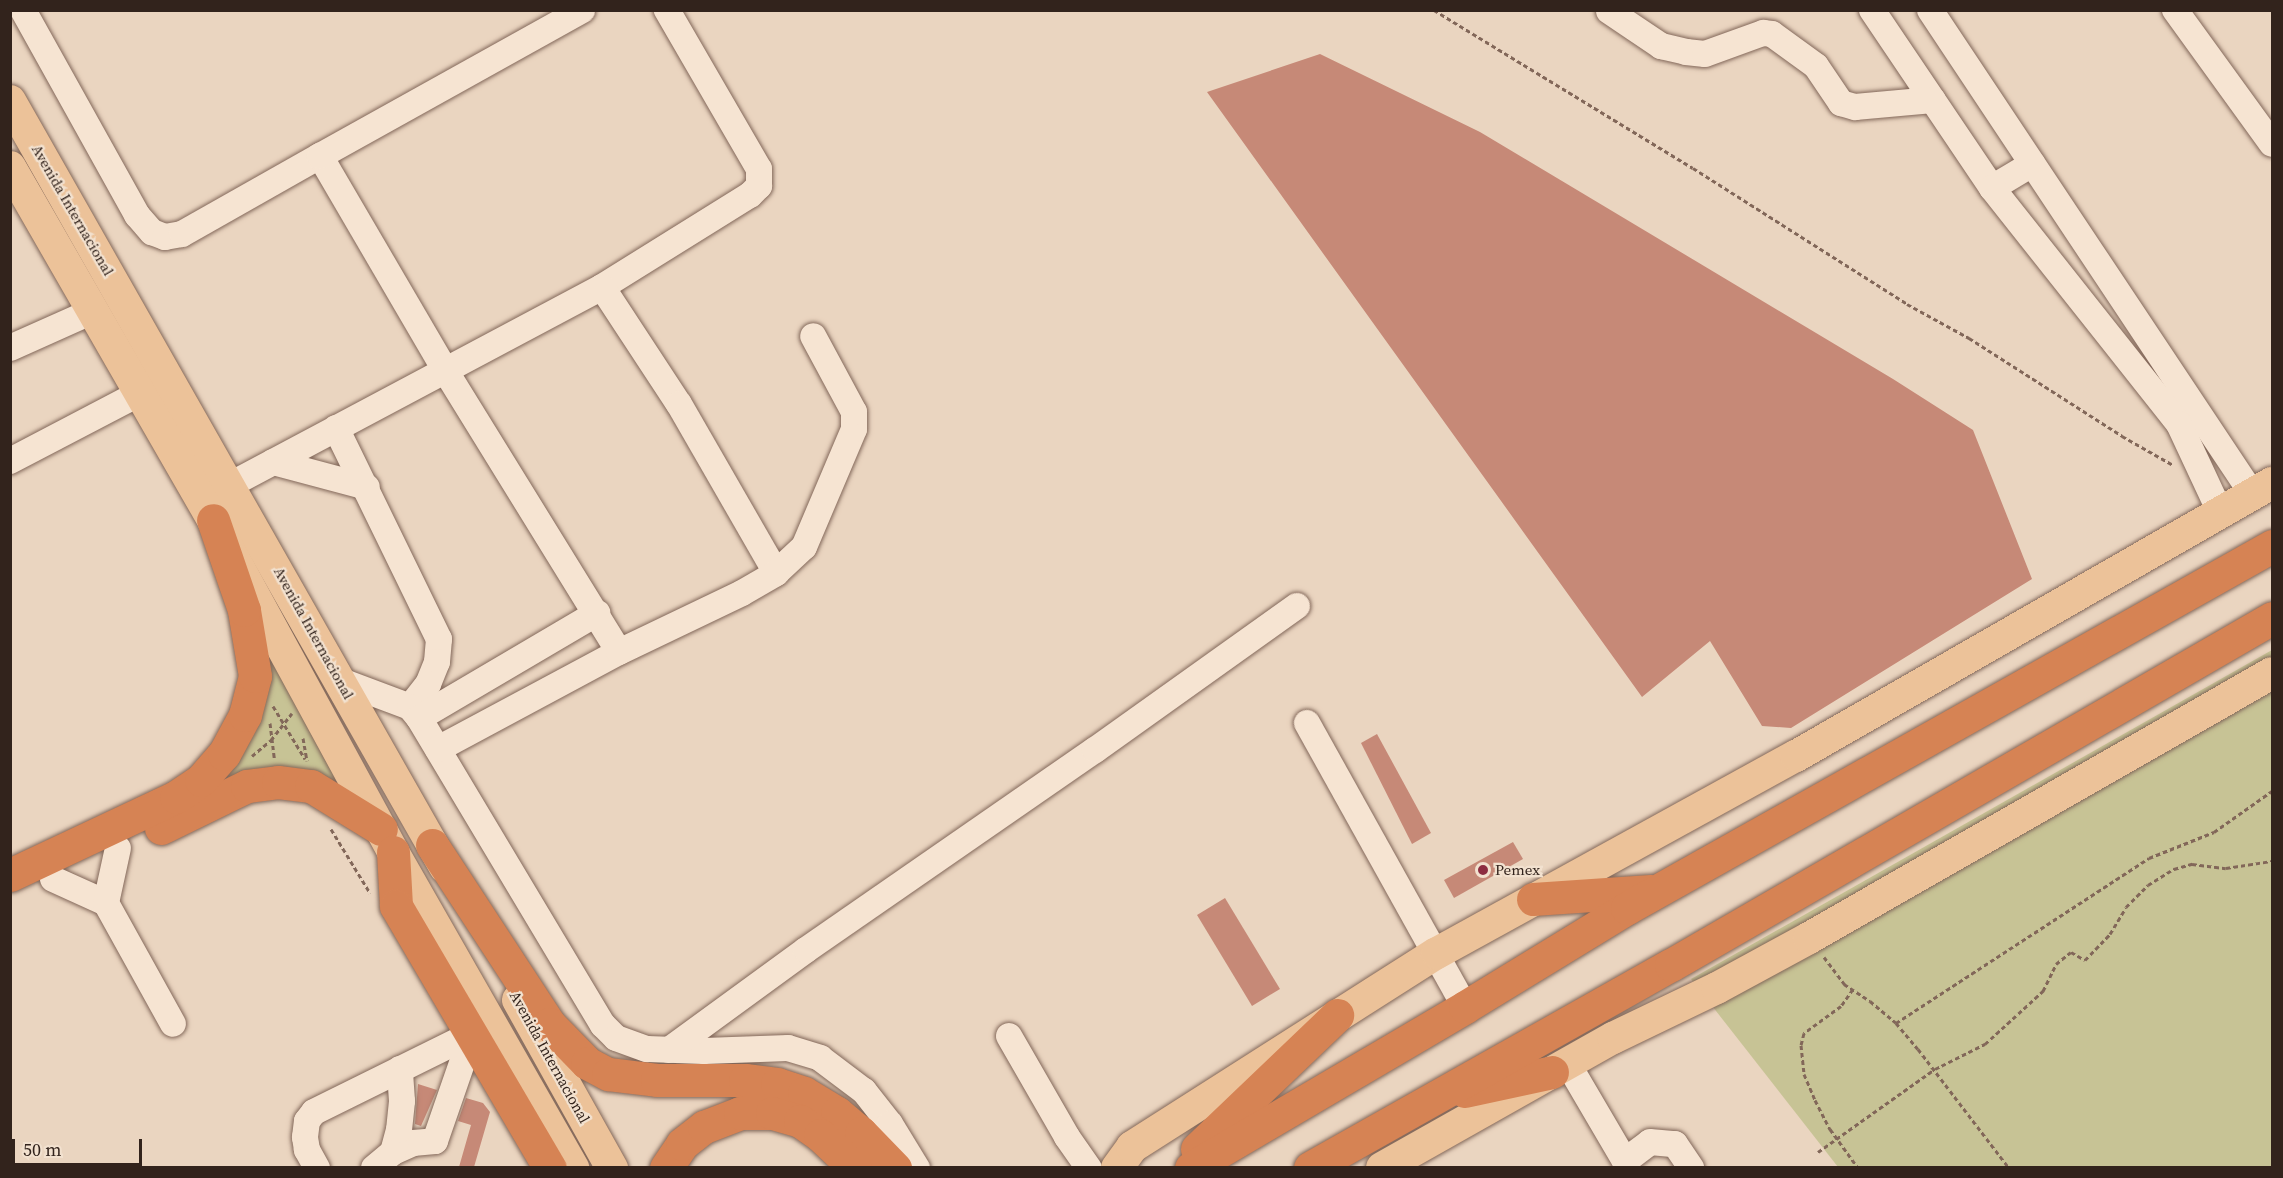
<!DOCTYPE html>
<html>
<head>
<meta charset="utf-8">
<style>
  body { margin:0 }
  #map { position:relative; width:2283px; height:1178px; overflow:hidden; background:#ead5c0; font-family:"Source Serif 4",serif }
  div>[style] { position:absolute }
  .green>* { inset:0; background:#c7c395 }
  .building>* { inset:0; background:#c68977 }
  .path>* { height:3px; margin-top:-1.5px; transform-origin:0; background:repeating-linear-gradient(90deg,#826759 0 4.5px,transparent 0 7.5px) }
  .roads { filter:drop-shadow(0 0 2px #826759) drop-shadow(0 0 2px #826759) }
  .minor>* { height:26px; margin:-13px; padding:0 13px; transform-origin:13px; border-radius:13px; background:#f6e4d2 }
  .major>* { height:32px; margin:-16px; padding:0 16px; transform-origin:16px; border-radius:16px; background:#ecc299 }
  .highway>* { height:33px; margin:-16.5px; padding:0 16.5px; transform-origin:16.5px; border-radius:16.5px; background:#d68354 }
  .dots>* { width:16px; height:16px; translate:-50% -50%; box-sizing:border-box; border:3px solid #f2e1cf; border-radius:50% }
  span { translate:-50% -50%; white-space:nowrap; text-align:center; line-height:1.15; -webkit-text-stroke:4.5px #f2e1cf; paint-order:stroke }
  .street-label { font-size:15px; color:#32231c }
  .poi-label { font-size:15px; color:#32231c }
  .left { translate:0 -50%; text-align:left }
  .frame { position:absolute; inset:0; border:12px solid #32231c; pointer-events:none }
  .scale { position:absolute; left:12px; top:1139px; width:130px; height:27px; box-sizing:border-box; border:3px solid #32231c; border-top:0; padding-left:8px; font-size:18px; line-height:21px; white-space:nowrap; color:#32231c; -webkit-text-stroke:4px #f2e1cf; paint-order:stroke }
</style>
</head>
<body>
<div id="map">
  <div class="green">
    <i style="clip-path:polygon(264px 645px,346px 789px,233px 782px,217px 777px)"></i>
    <i style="clip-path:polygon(2272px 650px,2272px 1167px,1838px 1167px,1691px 979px)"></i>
  </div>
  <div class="building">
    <i style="clip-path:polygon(1320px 54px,1480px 132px,1893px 379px,1973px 430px,2032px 579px,1791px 728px,1762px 726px,1710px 641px,1642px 697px,1207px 92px)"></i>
    <i style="clip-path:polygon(1377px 734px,1431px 833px,1412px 844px,1361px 743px)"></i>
    <i style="clip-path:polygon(1513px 842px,1523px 859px,1454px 898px,1444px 880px)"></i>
    <i style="clip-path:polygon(1225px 898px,1280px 989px,1252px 1006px,1197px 915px)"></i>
    <i style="clip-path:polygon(418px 1084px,437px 1090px,421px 1126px,415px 1124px)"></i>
    <i style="clip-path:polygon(466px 1098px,483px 1103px,490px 1112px,474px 1167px,459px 1167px,471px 1125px,458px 1121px)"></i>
  </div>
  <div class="path">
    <i style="left:1434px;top:10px;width:303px;rotate:31.4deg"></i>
    <i style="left:1693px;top:168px;width:254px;rotate:32.4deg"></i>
    <i style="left:1907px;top:304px;width:71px;rotate:28.7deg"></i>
    <i style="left:1969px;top:338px;width:182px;rotate:32.6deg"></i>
    <i style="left:2122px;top:436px;width:59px;rotate:29.6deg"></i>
    <i style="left:273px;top:706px;width:62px;rotate:58.9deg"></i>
    <i style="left:270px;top:723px;width:35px;rotate:83deg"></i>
    <i style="left:303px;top:738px;width:23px;rotate:80deg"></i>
    <i style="left:252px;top:756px;width:25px;rotate:-40deg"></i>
    <i style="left:271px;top:740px;width:34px;rotate:-52deg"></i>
    <i style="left:331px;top:829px;width:75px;rotate:58.6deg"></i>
    <i style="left:1824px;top:957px;width:34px;rotate:53deg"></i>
    <i style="left:1844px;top:984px;width:31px;rotate:33deg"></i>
    <i style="left:1870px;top:1001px;width:34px;rotate:40deg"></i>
    <i style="left:1896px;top:1023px;width:34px;rotate:50deg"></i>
    <i style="left:1918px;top:1049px;width:150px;rotate:52.6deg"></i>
    <i style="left:1853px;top:989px;width:21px;rotate:125deg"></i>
    <i style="left:1841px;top:1006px;width:46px;rotate:143.9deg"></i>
    <i style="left:1804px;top:1033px;width:12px;rotate:104deg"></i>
    <i style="left:1801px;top:1045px;width:29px;rotate:84deg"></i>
    <i style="left:1804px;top:1074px;width:28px;rotate:67deg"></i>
    <i style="left:1815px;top:1100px;width:33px;rotate:63deg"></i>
    <i style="left:1830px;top:1129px;width:48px;rotate:54.3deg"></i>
    <i style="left:1896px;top:1023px;width:302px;rotate:-33.1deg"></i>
    <i style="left:2149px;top:858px;width:70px;rotate:-21.8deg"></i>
    <i style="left:2214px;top:832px;width:71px;rotate:-35.3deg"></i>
    <i style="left:1818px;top:1152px;width:143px;rotate:-35.4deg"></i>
    <i style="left:1935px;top:1069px;width:56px;rotate:-26.6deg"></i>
    <i style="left:1985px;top:1044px;width:79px;rotate:-42.4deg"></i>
    <i style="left:2043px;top:991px;width:30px;rotate:-64deg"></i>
    <i style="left:2056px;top:964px;width:19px;rotate:-39deg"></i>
    <i style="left:2071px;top:952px;width:16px;rotate:30deg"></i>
    <i style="left:2085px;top:960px;width:36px;rotate:-46deg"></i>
    <i style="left:2110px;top:934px;width:31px;rotate:-59deg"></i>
    <i style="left:2126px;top:907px;width:31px;rotate:-45deg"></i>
    <i style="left:2148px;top:885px;width:31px;rotate:-32deg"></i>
    <i style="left:2174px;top:869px;width:19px;rotate:-16deg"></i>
    <i style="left:2192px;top:864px;width:34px;rotate:7deg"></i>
    <i style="left:2226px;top:868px;width:47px;rotate:-8.7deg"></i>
  </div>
  <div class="roads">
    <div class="minor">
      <i style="left:23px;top:10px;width:235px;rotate:60.9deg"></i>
      <i style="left:137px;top:215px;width:23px;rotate:49deg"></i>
      <i style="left:152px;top:232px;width:14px;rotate:21deg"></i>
      <i style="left:165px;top:237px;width:17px;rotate:-10deg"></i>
      <i style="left:182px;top:234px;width:159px;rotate:-29.5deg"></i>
      <i style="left:320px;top:156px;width:248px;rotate:59.7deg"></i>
      <i style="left:445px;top:370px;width:331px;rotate:58.3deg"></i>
      <i style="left:1872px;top:10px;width:215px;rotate:56deg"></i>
      <i style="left:1992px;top:188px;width:47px;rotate:-31deg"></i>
      <i style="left:1930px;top:10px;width:583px;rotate:56.34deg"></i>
      <i style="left:2175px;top:10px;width:165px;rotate:54.1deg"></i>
      <i style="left:1609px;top:11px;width:63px;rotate:33.9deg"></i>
      <i style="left:1661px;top:46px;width:26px;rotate:13deg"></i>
      <i style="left:1686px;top:52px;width:19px;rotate:6deg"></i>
      <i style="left:1705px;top:54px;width:62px;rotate:-19.9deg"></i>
      <i style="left:1763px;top:33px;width:9px;rotate:6deg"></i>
      <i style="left:1772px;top:34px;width:54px;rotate:36deg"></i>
      <i style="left:1816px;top:66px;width:45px;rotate:56deg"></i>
      <i style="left:1841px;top:103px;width:15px;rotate:16deg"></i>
      <i style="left:1855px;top:107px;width:78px;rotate:-5.1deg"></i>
      <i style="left:320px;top:156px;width:300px;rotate:-29.1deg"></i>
      <i style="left:1992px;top:188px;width:301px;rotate:51.6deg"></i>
      <i style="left:2179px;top:424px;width:99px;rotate:65deg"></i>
      <i style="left:602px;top:287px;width:174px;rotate:-31.9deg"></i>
      <i style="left:750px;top:195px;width:13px;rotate:-45deg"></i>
      <i style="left:759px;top:186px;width:17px;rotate:-90deg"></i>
      <i style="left:759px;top:169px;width:184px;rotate:-120.1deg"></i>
      <i style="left:10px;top:348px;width:91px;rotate:-24deg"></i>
      <i style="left:336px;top:428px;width:235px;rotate:64deg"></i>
      <i style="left:439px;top:639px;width:23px;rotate:95deg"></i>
      <i style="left:437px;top:662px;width:24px;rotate:112deg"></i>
      <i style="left:428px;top:684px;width:29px;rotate:128deg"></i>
      <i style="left:10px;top:461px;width:147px;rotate:-27.6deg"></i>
      <i style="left:273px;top:462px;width:97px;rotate:14.9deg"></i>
      <i style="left:230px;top:485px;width:421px;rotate:-28deg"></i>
      <i style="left:602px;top:287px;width:140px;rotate:56.7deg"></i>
      <i style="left:679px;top:404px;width:195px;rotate:60.1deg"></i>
      <i style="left:341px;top:681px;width:74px;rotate:20.6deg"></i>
      <i style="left:410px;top:707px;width:14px;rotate:51deg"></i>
      <i style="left:419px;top:718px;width:358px;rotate:59.1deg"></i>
      <i style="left:603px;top:1025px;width:18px;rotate:45deg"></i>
      <i style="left:616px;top:1038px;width:33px;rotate:20deg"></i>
      <i style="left:647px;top:1049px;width:57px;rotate:2deg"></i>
      <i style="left:704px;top:1051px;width:84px;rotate:-2deg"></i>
      <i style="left:788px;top:1048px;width:34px;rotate:17deg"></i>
      <i style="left:820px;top:1058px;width:55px;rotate:36.9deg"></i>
      <i style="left:864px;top:1091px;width:42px;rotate:51.8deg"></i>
      <i style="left:890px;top:1124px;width:52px;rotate:58.5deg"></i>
      <i style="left:419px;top:718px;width:207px;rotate:-30.5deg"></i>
      <i style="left:1307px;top:723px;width:325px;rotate:60.9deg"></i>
      <i style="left:438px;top:749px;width:205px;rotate:-28.2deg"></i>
      <i style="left:619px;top:652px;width:136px;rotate:-25.6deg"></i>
      <i style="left:742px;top:593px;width:39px;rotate:-30deg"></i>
      <i style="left:776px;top:573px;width:38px;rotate:-43deg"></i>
      <i style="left:804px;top:547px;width:128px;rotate:-67deg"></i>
      <i style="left:854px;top:429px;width:17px;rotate:-90deg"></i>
      <i style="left:854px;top:412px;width:86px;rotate:-118.3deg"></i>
      <i style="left:53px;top:879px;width:58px;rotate:24.4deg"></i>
      <i style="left:106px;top:903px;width:138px;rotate:61deg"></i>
      <i style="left:106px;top:903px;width:56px;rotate:-77.7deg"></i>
      <i style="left:1009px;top:1036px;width:116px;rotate:60.1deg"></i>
      <i style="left:1067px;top:1137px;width:38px;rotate:55deg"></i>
      <i style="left:669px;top:1050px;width:170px;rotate:-36.1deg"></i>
      <i style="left:806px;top:950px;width:351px;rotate:-34.7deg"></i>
      <i style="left:1095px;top:750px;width:248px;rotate:-35.5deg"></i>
      <i style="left:1568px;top:1064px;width:113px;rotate:59.6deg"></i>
      <i style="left:1625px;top:1161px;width:31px;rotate:-37deg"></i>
      <i style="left:1650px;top:1142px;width:25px;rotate:5deg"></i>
      <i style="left:1675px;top:1144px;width:29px;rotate:56deg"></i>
      <i style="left:393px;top:1152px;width:22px;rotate:-24deg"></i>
      <i style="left:413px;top:1143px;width:22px;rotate:-5deg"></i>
      <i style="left:435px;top:1141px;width:113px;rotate:-70.9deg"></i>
      <i style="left:317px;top:1168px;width:21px;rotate:-119deg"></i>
      <i style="left:307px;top:1150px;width:13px;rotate:-99deg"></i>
      <i style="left:305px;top:1137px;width:16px;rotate:-83deg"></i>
      <i style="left:307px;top:1121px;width:11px;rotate:-52deg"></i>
      <i style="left:314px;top:1112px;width:176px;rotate:-26.3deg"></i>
      <i style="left:374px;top:1168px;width:25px;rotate:-40deg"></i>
      <i style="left:393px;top:1152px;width:23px;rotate:-75deg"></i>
      <i style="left:399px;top:1130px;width:29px;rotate:-84deg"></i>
      <i style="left:402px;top:1101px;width:32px;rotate:-94deg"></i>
    </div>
    <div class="major">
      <i style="left:10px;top:101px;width:881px;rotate:60.41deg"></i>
      <i style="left:10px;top:167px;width:407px;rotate:60.1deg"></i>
      <i style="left:213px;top:520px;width:378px;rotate:61.5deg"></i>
      <i style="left:393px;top:852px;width:364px;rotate:60.3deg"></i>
      <i style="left:518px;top:1000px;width:193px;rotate:60.8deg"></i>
      <i style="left:1117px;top:1168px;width:26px;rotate:-54deg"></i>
      <i style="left:1132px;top:1147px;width:361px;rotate:-32.5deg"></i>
      <i style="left:1437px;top:953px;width:409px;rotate:-28.8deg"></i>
      <i style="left:1796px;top:756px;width:549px;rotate:-29.84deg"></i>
      <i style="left:1382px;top:1168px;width:265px;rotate:-29.4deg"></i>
      <i style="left:1613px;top:1038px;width:115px;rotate:-25.7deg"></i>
      <i style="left:1717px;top:988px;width:105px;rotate:-28.5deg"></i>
      <i style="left:1809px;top:938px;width:533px;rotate:-29.78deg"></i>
    </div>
    <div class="highway">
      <i style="left:161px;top:828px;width:96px;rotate:-26deg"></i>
      <i style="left:247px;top:786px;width:31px;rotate:-7deg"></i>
      <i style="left:278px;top:782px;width:33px;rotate:7deg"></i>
      <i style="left:311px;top:786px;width:82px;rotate:31.6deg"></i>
      <i style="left:432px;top:845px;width:214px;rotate:56.8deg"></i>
      <i style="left:549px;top:1024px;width:54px;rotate:45.7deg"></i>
      <i style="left:587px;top:1063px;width:24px;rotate:28deg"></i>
      <i style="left:608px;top:1074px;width:49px;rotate:7deg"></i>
      <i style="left:657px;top:1080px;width:88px"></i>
      <i style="left:745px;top:1080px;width:32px;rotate:7deg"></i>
      <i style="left:777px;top:1084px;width:28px;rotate:18deg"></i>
      <i style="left:804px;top:1093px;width:39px;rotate:31deg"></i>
      <i style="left:837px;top:1113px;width:31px;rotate:40deg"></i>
      <i style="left:861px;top:1133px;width:49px;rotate:45.8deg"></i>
      <i style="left:393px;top:852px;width:54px;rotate:86.8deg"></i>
      <i style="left:396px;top:906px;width:304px;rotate:59.6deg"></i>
      <i style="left:10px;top:875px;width:183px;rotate:-25.2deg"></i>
      <i style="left:176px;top:797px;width:30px;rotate:-34deg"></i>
      <i style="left:201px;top:780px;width:35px;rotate:-49deg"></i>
      <i style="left:224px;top:754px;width:44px;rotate:-61.7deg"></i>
      <i style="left:245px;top:715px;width:40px;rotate:-75.6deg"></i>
      <i style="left:255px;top:676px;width:67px;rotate:-99.5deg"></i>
      <i style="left:244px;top:610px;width:95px;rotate:-109deg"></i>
      <i style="left:1533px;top:899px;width:118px;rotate:-3.9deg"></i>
      <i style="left:1465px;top:1091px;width:89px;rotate:-12.3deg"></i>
      <i style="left:1197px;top:1149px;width:194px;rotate:-43.7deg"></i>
      <i style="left:666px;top:1168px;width:29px;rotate:-56deg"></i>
      <i style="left:682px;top:1144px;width:28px;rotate:-38deg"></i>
      <i style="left:704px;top:1127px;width:39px;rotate:-21deg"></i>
      <i style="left:740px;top:1113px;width:32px"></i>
      <i style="left:772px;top:1113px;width:29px;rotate:16deg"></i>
      <i style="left:800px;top:1121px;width:24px;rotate:35deg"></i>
      <i style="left:820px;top:1135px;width:48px;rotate:43.3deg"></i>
      <i style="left:1191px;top:1168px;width:318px;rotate:-30.4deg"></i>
      <i style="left:1465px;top:1007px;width:190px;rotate:-31.4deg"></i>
      <i style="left:1627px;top:908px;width:740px;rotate:-29.3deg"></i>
      <i style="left:1310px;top:1168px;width:414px;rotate:-29.4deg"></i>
      <i style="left:1671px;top:965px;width:694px;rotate:-30deg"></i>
    </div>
  </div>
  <div class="dots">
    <i style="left:1483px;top:870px;background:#8d2d41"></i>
  </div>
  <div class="street-label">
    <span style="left:73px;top:210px;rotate:60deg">Avenida Internacional</span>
    <span style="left:314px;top:633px;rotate:61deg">Avenida Internacional</span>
    <span style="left:550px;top:1057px;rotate:61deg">Avenida Internacional</span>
  </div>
  <div class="poi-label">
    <span class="left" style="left:1495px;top:870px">Pemex</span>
  </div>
  <div class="frame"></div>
  <div class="scale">50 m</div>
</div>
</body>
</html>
